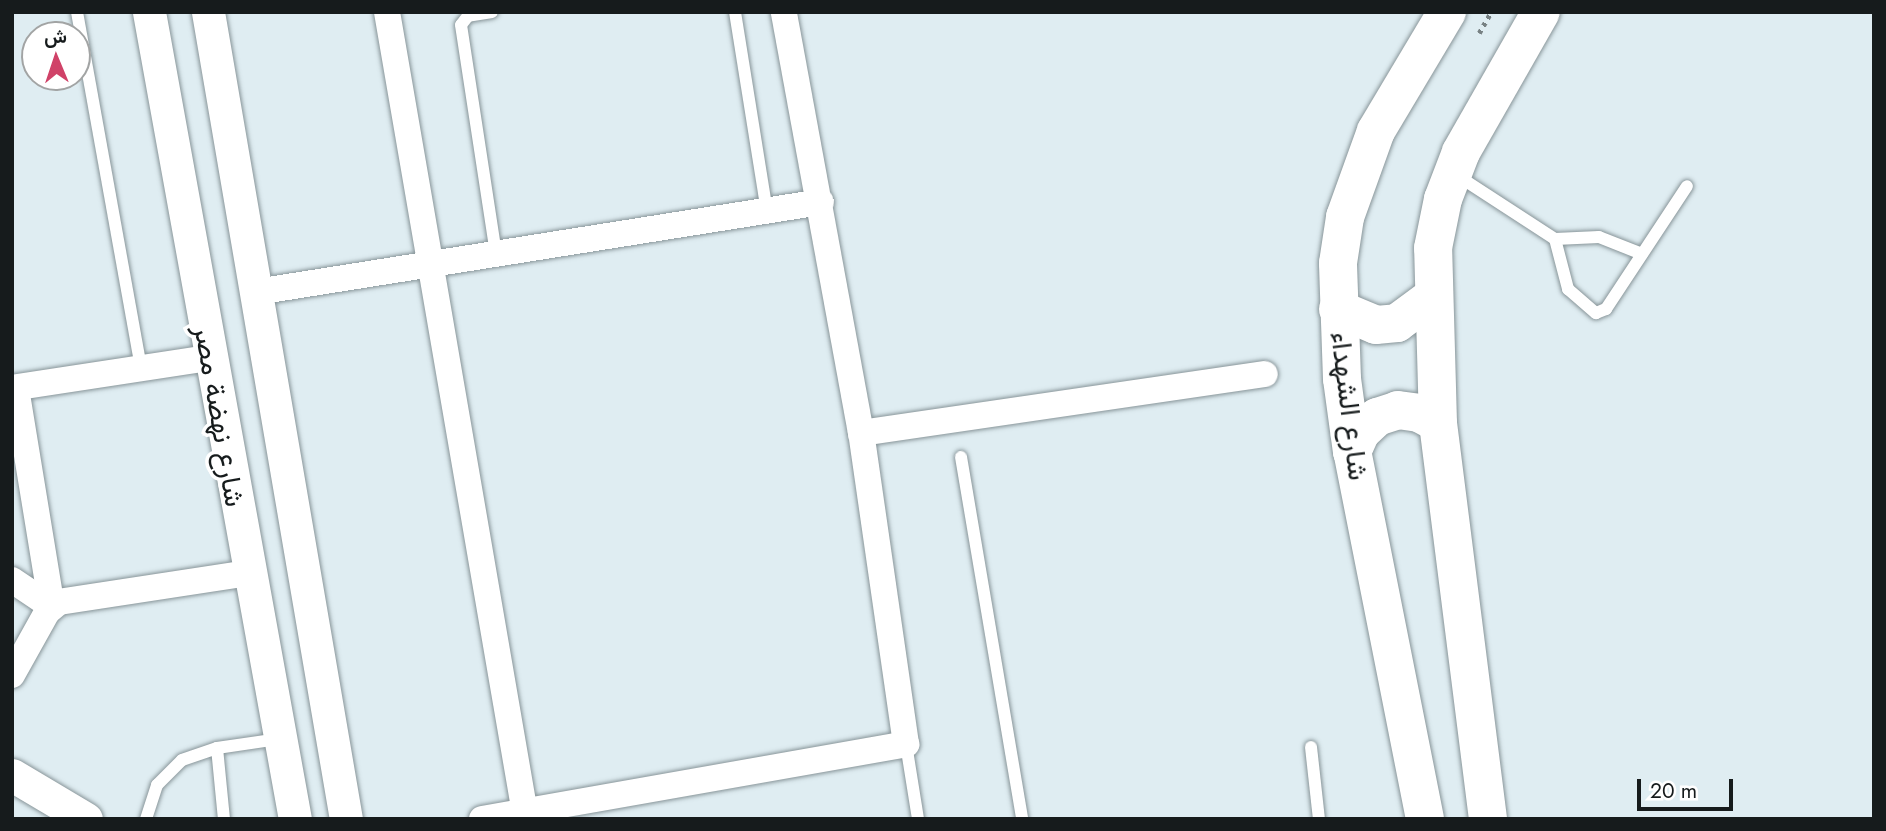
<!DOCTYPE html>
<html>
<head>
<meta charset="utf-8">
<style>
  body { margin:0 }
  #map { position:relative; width:1886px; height:831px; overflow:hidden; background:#dfedf2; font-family:Jost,Vazirmatn,sans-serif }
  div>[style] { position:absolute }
  .path>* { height:4.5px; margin-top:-2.25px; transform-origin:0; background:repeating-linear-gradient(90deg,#778183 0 3.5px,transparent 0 8.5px) }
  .roads { filter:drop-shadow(0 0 2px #889599) drop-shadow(0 0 2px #889599) }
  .service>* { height:12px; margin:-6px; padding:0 6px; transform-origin:6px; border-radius:6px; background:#fff }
  .minor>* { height:26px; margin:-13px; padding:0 13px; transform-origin:13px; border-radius:13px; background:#fff }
  .tertiary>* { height:33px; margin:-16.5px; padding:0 16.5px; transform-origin:16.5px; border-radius:16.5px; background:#fff }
  .trunk>* { height:38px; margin:-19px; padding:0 19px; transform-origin:19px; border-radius:19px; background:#fff }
  span { translate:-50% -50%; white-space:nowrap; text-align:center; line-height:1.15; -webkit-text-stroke:7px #fff; paint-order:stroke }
  .street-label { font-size:28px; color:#161b1c }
  .frame { position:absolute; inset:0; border:14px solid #161b1c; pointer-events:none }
  .north { position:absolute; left:21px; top:21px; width:70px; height:70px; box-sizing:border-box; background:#fff; border:2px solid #a2a4a4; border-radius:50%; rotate:358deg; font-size:19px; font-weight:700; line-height:28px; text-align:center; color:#161b1c }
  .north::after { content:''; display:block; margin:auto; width:24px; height:32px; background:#d04268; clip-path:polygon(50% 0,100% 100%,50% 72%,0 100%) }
  .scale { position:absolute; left:1637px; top:779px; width:96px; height:32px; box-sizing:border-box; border:4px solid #161b1c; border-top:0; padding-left:9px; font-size:21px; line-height:24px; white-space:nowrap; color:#161b1c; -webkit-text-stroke:5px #fff; paint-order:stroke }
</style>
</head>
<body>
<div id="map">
  <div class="path">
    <i style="left:1479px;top:33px;width:24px;rotate:-60deg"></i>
  </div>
  <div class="roads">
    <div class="service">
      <i style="left:77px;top:12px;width:362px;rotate:79.8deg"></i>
      <i style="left:492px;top:12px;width:24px;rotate:171deg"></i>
      <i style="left:468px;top:16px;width:11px;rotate:128deg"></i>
      <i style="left:461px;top:25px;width:233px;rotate:81.3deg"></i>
      <i style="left:735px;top:12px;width:202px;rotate:80.9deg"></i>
      <i style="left:1458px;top:176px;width:116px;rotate:33deg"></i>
      <i style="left:1555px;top:239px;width:52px;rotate:75.4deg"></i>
      <i style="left:1568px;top:289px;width:37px;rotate:41deg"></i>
      <i style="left:1596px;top:313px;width:11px;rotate:-22deg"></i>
      <i style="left:1606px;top:309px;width:147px;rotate:-56.6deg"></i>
      <i style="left:1555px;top:239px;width:44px;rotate:-2.6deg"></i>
      <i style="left:1599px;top:237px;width:46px;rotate:21.6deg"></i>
      <i style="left:961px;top:457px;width:367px;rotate:80.4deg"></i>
      <i style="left:906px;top:744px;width:76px;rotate:80.9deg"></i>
      <i style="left:1311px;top:747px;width:72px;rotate:83.7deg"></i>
      <i style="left:217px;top:748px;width:71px;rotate:84.4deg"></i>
      <i style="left:146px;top:819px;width:36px;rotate:-72deg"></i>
      <i style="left:157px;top:785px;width:35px;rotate:-45deg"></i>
      <i style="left:182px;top:760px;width:37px;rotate:-19deg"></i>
      <i style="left:217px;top:748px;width:63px;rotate:-8.3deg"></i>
    </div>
    <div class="minor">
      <i style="left:387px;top:12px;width:819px;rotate:80.23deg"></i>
      <i style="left:256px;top:292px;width:572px;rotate:-9.05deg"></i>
      <i style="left:12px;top:388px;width:198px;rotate:-8.7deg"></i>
      <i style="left:16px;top:388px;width:222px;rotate:80.7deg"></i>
      <i style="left:861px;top:433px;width:408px;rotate:-8.3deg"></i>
      <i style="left:12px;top:580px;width:48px;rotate:34deg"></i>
      <i style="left:12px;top:675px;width:72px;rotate:-60.9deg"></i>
      <i style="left:47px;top:612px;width:16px;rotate:-40deg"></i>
      <i style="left:59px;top:602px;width:191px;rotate:-8.7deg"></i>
      <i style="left:482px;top:819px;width:431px;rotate:-10deg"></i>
      <i style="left:906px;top:744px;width:314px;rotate:-98.2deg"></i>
      <i style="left:861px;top:433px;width:428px;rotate:-100.4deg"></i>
    </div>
    <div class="tertiary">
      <i style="left:149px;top:12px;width:820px;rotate:79.75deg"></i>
      <i style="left:208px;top:12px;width:819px;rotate:80.3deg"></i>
      <i style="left:12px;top:775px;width:86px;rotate:30.7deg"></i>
    </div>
    <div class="trunk">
      <i style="left:1338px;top:309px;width:41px;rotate:22.8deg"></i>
      <i style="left:1376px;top:325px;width:21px;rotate:-5deg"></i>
      <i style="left:1397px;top:323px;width:42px;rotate:-36.3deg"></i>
      <i style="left:1352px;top:452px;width:22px;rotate:-66deg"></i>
      <i style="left:1361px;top:432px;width:22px;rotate:-43deg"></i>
      <i style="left:1377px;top:417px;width:22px;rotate:-18deg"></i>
      <i style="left:1398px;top:410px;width:21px;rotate:8deg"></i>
      <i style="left:1419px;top:413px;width:21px;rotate:28deg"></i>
      <i style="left:1425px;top:819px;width:374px;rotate:-101.2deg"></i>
      <i style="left:1352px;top:452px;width:74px;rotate:-97.8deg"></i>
      <i style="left:1342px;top:379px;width:116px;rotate:-92deg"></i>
      <i style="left:1338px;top:263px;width:47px;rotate:-81.3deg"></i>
      <i style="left:1345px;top:217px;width:91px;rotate:-70.2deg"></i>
      <i style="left:1376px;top:131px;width:139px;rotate:-59.2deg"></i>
      <i style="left:1488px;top:819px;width:399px;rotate:-97.2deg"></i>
      <i style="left:1438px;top:423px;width:175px;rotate:-91.6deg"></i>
      <i style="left:1433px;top:248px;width:50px;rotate:-78.5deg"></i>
      <i style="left:1443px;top:199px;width:50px;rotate:-69deg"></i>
      <i style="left:1461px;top:152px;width:161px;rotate:-60.3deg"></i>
    </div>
  </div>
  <div class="street-label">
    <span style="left:1349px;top:406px;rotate:83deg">شارع الشهداء</span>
    <span style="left:219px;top:416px;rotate:80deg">شارع نهضة مصر</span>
  </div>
  <div class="frame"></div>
  <div class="north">ش</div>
  <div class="scale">20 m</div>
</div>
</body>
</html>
